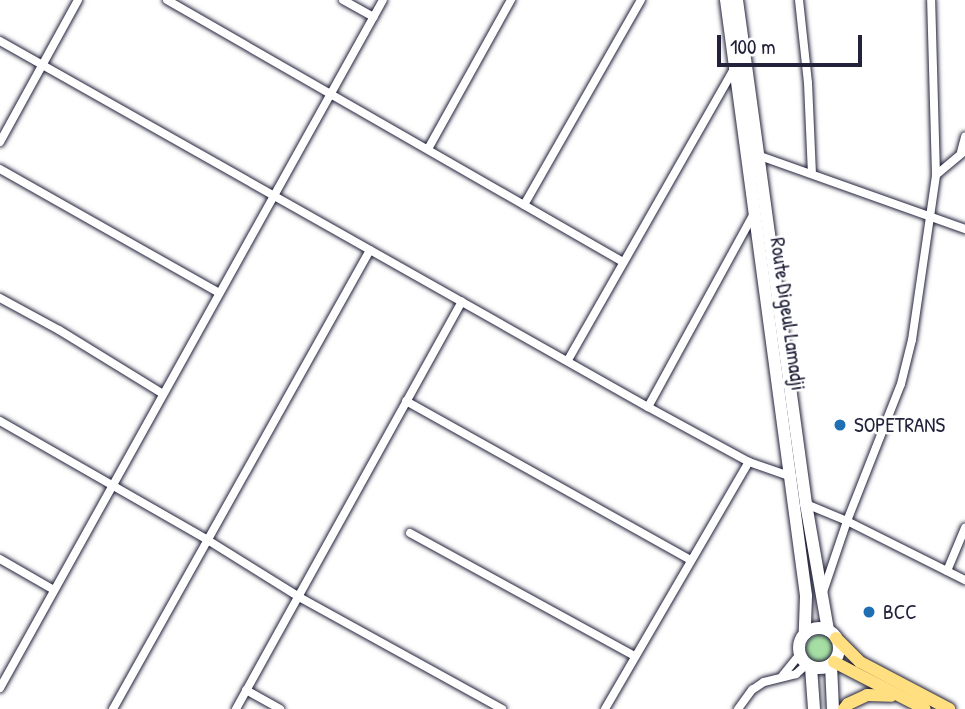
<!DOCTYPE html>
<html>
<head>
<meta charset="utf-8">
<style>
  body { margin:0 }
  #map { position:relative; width:965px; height:709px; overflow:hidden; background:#fff; font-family:"Patrick Hand",sans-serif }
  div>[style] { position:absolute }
  .green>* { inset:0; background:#a6dfa4 }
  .round { border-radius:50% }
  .roads { filter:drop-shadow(0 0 2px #22223b) drop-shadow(0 0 2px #22223b) }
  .minor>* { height:8px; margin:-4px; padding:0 4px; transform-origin:4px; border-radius:4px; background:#fff }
  .secondary>* { height:12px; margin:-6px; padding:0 6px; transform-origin:6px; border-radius:6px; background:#fff }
  .secondary>.ring { margin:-6px; padding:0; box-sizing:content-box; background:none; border:12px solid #fff; border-radius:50% }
  .primary>* { height:12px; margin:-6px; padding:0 6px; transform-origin:6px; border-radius:6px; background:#ffdf80 }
  .dots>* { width:19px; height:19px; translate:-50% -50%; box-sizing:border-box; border:4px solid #fff; border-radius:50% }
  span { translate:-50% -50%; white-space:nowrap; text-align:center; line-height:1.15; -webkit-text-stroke:5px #fff; paint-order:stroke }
  .street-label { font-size:21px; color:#22223b }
  .poi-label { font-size:21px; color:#22223b }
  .left { translate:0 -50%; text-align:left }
  .scale { position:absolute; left:717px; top:35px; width:145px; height:32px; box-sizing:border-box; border:4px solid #22223b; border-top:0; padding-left:9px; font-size:21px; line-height:24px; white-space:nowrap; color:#22223b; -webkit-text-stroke:5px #fff; paint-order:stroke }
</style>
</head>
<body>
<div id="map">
  <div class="green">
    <i class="round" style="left:806px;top:635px;width:28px;height:28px"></i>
  </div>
  <div class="roads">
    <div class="minor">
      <i style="left:167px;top:0;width:526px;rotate:29.88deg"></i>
      <i style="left:343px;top:0;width:35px;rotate:29deg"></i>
      <i style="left:799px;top:0;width:83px;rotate:83.8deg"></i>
      <i style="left:808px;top:83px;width:90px;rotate:87.5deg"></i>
      <i style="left:0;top:41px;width:744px;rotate:29.46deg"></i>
      <i style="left:648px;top:407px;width:115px;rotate:28.6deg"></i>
      <i style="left:749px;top:462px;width:46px;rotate:19.2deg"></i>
      <i style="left:0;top:142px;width:162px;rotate:-61.2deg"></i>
      <i style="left:428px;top:149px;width:171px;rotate:-60.9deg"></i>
      <i style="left:961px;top:152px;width:16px;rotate:-75deg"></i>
      <i style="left:760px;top:156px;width:218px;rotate:19.6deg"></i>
      <i style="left:0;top:169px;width:252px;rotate:29.5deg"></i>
      <i style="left:936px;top:175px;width:38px;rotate:-40deg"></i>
      <i style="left:524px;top:205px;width:236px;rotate:-60.3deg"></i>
      <i style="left:0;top:298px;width:67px;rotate:28.5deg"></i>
      <i style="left:59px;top:330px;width:122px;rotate:31.6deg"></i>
      <i style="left:568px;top:360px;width:337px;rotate:-60.3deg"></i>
      <i style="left:406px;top:401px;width:326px;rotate:29.2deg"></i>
      <i style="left:648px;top:407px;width:221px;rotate:-61.3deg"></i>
      <i style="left:0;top:421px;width:237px;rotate:29.8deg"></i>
      <i style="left:206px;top:539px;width:110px;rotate:31.9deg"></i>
      <i style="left:299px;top:597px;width:232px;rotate:28.9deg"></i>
      <i style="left:806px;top:504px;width:44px;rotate:22.5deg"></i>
      <i style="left:847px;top:521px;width:132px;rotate:26.6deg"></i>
      <i style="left:410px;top:533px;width:256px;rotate:28.7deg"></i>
      <i style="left:0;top:559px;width:62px;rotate:29.9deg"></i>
      <i style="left:947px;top:571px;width:47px;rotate:-67.3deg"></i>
      <i style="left:823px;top:592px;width:75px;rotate:-71.3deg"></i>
      <i style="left:847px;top:521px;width:147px;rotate:-68.5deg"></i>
      <i style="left:901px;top:384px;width:45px;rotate:-76deg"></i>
      <i style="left:912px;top:340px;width:167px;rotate:-81.7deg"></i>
      <i style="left:936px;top:175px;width:175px;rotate:-91.6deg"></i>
      <i style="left:783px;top:675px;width:27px;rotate:-51deg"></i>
      <i style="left:0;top:688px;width:787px;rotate:-60.9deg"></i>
      <i style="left:246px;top:690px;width:39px;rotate:29deg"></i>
      <i style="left:113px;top:709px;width:526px;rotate:-60.75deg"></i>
      <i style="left:236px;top:709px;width:466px;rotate:-61deg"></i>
      <i style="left:605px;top:709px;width:286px;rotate:-59.8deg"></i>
      <i style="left:738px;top:709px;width:24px;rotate:-54deg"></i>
      <i style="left:752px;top:690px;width:14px;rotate:-34deg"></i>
      <i style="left:764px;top:682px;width:33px;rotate:-14deg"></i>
      <i style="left:796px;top:674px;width:15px;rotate:-42deg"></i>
    </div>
    <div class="secondary">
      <i style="left:726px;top:0;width:601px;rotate:82.35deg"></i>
      <i style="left:806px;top:596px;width:38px;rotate:92deg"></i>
      <i style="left:737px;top:0;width:509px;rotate:82.2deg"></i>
      <i style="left:806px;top:504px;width:128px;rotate:80.1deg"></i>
      <i class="ring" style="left:799px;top:628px;width:28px;height:28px"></i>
      <i style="left:831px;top:665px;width:44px;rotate:87.4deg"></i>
      <i style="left:811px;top:667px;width:42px;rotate:85.9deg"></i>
    </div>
    <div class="primary">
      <i style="left:836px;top:638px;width:34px;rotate:45deg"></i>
      <i style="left:860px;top:662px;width:101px;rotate:27.8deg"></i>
      <i style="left:834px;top:662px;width:102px;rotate:27.3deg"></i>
      <i style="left:844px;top:709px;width:6px;rotate:-51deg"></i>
      <i style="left:848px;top:704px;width:21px;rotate:-25deg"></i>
      <i style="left:867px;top:695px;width:24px;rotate:2deg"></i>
    </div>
  </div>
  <div class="dots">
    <i style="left:840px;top:425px;background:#1f6fb2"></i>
    <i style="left:869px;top:612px;background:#1f6fb2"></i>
  </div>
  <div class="street-label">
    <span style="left:788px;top:314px;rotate:82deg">Route Digeul Lamadji</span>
  </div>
  <div class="poi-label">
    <span class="left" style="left:854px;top:425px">SOPETRANS</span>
    <span class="left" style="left:883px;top:612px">BCC</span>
  </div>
  <div class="scale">100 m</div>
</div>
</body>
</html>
